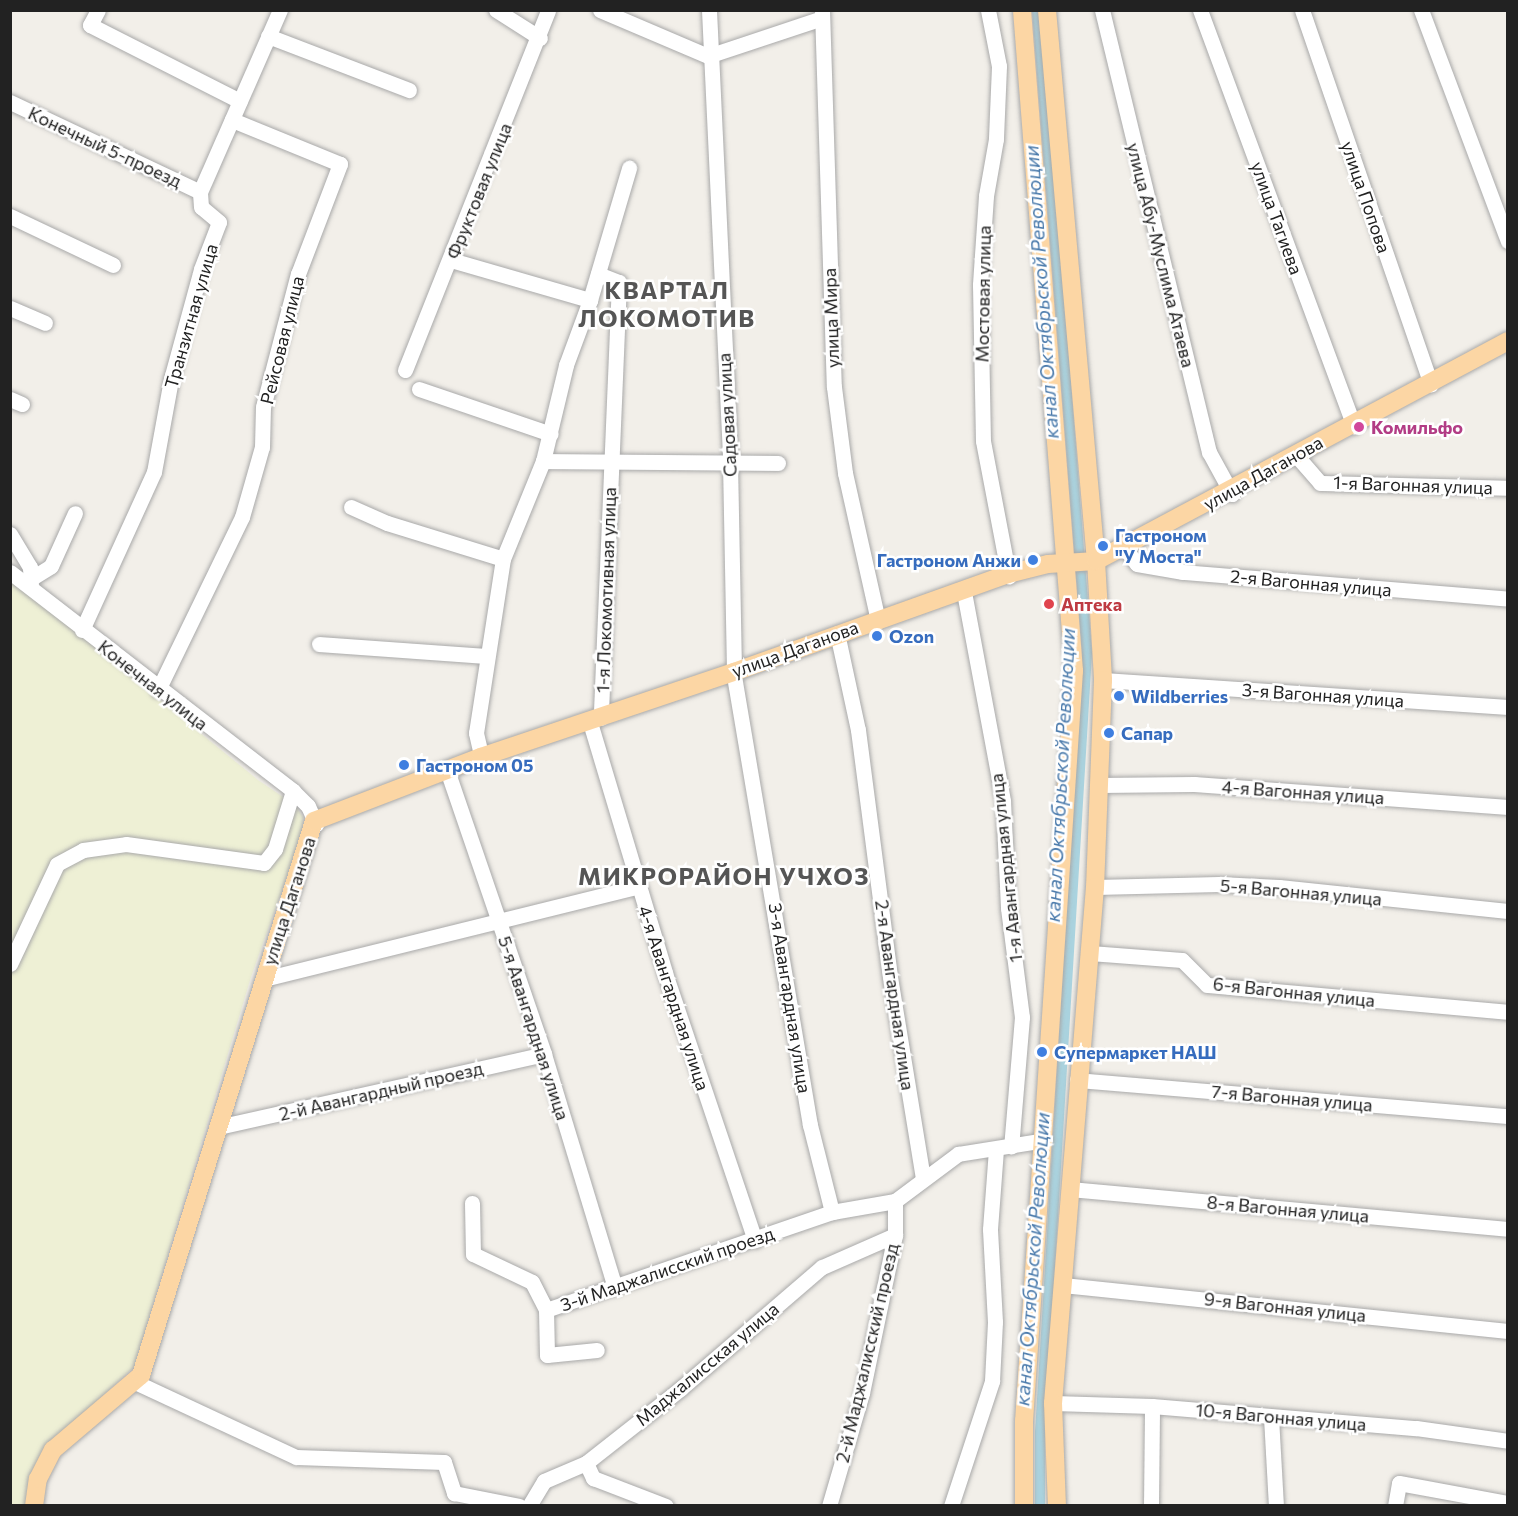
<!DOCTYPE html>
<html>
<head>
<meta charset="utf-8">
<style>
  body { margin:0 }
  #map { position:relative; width:1518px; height:1516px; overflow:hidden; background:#f2efe9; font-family:Commissioner,sans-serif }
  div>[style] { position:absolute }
  .farmland>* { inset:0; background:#eef0d5 }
  .canal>* { height:10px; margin:-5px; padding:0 5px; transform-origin:5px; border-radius:5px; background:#aad3df }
  .roads { filter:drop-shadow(0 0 2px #a9a9a9) drop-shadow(0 0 2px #a9a9a9) }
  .minor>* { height:15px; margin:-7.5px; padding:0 7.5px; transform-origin:7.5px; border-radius:7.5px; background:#fff }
  .major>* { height:18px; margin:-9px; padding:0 9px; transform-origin:9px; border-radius:9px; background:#fcd6a4 }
  .dots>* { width:16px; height:16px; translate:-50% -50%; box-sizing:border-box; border:3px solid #fff; border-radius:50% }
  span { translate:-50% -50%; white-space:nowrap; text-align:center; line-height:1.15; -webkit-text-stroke:5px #fff; paint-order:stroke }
  .street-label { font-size:18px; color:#222 }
  .hotel-label { font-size:18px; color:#b23c85; font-weight:700 }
  .left { translate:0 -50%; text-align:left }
  .shop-label { font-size:18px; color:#366cbe; font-weight:700 }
  .right { translate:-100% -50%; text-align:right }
  .health-label { font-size:18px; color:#be3a42; font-weight:700 }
  .water-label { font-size:20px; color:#4a7aab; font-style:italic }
  .district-label { font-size:24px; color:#555; font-weight:700; letter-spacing:1.5px }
  .frame { position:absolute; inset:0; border:12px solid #222; pointer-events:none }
</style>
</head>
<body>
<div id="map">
  <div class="farmland">
    <i style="clip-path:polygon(10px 578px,258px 780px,295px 805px,303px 817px,302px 834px,251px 977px,134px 1367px,87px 1410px,28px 1506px,10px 1505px)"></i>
  </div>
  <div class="canal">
    <i style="left:1037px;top:10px;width:645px;rotate:85.55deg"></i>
    <i style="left:1087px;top:653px;width:780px;rotate:93.45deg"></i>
    <i style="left:1040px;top:1432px;width:74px;rotate:90deg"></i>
  </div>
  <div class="roads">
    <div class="minor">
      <i style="left:98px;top:10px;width:17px;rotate:118deg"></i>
      <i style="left:90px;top:25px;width:168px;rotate:26.9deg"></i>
      <i style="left:496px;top:10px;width:52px;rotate:32.5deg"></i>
      <i style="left:600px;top:10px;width:117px;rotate:23.1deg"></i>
      <i style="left:708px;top:56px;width:120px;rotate:-18.4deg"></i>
      <i style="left:709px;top:10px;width:452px;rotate:87.3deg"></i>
      <i style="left:730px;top:462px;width:214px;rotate:88.9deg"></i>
      <i style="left:734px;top:676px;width:455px;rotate:80.4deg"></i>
      <i style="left:810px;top:1125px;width:90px;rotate:75.8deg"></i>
      <i style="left:822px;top:10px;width:377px;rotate:88.2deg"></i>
      <i style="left:834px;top:387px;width:87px;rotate:82.7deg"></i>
      <i style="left:845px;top:473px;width:152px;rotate:77.4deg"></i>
      <i style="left:988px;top:10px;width:57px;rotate:78.9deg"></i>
      <i style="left:999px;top:66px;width:73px;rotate:92.4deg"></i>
      <i style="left:996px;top:139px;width:58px;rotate:100deg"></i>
      <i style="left:986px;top:196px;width:89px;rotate:93.9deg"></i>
      <i style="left:980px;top:285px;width:156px;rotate:88.9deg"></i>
      <i style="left:983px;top:441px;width:138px;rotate:79.2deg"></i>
      <i style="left:1102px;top:10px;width:455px;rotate:76.4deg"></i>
      <i style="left:1209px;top:452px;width:48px;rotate:61.3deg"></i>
      <i style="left:1200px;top:10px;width:444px;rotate:69.7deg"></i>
      <i style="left:1302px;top:10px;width:396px;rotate:71deg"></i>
      <i style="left:1421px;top:10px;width:247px;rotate:69.4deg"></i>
      <i style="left:268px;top:36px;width:151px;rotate:21deg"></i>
      <i style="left:10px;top:102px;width:210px;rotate:25.3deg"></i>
      <i style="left:10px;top:216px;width:114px;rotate:25.4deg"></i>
      <i style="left:451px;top:260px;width:145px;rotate:16.1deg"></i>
      <i style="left:598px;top:274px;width:22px;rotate:21deg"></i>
      <i style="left:619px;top:282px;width:436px;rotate:92.4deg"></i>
      <i style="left:10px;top:308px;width:38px;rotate:23deg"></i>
      <i style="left:405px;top:370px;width:387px;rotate:-68.3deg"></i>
      <i style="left:419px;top:389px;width:139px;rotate:18.8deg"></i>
      <i style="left:10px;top:399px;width:13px;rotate:23deg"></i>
      <i style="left:1295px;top:454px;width:38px;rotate:49deg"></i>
      <i style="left:1320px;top:483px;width:188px;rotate:1.5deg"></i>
      <i style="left:543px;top:461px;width:235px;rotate:0.5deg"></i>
      <i style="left:351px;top:507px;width:39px;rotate:24deg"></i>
      <i style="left:387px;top:523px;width:121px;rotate:17.2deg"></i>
      <i style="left:10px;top:534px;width:39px;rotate:59deg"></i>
      <i style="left:30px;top:567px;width:19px;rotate:87deg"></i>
      <i style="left:1124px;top:547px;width:21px;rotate:53deg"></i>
      <i style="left:1137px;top:564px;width:47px;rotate:9.9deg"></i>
      <i style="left:1183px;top:572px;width:326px;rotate:4.7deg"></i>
      <i style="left:10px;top:572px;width:358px;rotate:37.7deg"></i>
      <i style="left:293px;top:791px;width:21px;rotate:45deg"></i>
      <i style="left:308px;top:806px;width:20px;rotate:66deg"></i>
      <i style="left:32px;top:578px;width:22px;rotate:-32deg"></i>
      <i style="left:51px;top:566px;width:58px;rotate:-65.6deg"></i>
      <i style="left:964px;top:592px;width:213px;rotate:79.4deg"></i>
      <i style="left:1003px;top:801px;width:107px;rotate:87.3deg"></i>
      <i style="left:1008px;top:908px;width:110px;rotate:82.7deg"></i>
      <i style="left:1022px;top:1017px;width:130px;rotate:94.8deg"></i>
      <i style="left:82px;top:630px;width:174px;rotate:-65.5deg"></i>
      <i style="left:154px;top:472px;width:95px;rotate:-79.6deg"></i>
      <i style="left:171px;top:379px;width:114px;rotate:-74.7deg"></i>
      <i style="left:201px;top:269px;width:50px;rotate:-69deg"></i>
      <i style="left:219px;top:222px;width:23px;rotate:-140deg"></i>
      <i style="left:201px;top:207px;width:15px;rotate:-94deg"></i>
      <i style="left:200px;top:192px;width:199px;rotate:-66.3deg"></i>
      <i style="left:837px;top:633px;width:99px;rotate:77.8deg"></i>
      <i style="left:858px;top:730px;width:249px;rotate:82.6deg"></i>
      <i style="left:890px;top:977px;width:205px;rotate:80.7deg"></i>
      <i style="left:319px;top:644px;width:167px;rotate:4.1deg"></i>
      <i style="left:1103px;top:680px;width:406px;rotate:3.8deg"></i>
      <i style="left:158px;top:690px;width:192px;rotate:-64.1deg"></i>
      <i style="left:242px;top:517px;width:73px;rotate:-74.1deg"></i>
      <i style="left:262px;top:447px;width:40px;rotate:-88.6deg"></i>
      <i style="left:263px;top:407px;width:138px;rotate:-75.3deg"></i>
      <i style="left:298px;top:274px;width:118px;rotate:-69.1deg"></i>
      <i style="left:340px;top:164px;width:117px;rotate:-157.8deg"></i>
      <i style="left:589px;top:719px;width:265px;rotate:73.3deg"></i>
      <i style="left:665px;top:973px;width:282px;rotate:71.4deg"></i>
      <i style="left:482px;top:759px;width:27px;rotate:-103deg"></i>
      <i style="left:476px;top:733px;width:176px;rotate:-81.2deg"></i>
      <i style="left:503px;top:559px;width:106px;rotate:-67.8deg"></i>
      <i style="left:543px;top:461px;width:99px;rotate:-76.5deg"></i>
      <i style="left:566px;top:365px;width:69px;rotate:-69.7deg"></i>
      <i style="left:590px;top:300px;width:138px;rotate:-73.5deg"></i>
      <i style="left:447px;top:770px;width:300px;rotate:71.1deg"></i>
      <i style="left:544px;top:1054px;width:244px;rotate:73.1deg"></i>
      <i style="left:1099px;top:785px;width:95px;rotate:-0.6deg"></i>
      <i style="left:1194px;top:784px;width:315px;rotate:4.2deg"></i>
      <i style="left:1095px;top:887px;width:124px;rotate:-1.4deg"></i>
      <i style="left:1219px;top:884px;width:60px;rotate:2.9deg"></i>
      <i style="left:1279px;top:887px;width:230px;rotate:6deg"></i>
      <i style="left:1090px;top:953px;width:92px;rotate:4.4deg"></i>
      <i style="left:1182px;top:960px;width:35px;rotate:45deg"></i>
      <i style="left:1207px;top:985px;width:302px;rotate:5.1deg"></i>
      <i style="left:10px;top:964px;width:110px;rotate:-64.8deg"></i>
      <i style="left:57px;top:864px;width:30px;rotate:-28deg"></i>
      <i style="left:83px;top:850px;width:43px;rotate:-7.9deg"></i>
      <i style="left:126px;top:844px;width:139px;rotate:7.8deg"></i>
      <i style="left:264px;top:863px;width:18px;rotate:-52deg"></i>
      <i style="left:275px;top:849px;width:61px;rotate:-72.8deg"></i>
      <i style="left:268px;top:978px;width:382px;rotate:-13.9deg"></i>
      <i style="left:1077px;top:1080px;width:433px;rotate:4.8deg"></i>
      <i style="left:218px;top:1127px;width:334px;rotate:-12.6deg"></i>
      <i style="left:1069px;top:1189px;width:441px;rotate:5.2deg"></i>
      <i style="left:895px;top:1201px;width:79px;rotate:-36.7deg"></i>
      <i style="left:958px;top:1154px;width:88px;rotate:-9.1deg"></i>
      <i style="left:472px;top:1203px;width:51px;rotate:88.9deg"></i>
      <i style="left:473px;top:1254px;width:65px;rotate:25.4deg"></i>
      <i style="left:532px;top:1282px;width:31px;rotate:63deg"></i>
      <i style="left:546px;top:1310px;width:302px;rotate:-18.9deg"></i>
      <i style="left:832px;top:1212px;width:64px;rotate:-9.9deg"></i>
      <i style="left:1063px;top:1285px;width:447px;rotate:5.9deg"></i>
      <i style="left:546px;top:1310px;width:45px;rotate:88.7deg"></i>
      <i style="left:547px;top:1355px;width:50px;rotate:-5.7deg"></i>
      <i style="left:133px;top:1381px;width:180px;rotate:25deg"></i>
      <i style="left:296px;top:1457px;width:148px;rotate:1.9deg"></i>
      <i style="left:444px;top:1462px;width:33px;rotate:72deg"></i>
      <i style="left:454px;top:1493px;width:66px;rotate:11.3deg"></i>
      <i style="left:1053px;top:1403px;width:99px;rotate:1.7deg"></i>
      <i style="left:1152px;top:1406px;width:265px;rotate:4.8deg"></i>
      <i style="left:1416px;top:1428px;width:93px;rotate:8deg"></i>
      <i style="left:1271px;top:1417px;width:89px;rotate:86.8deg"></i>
      <i style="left:586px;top:1463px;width:17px;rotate:65deg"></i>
      <i style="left:593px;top:1478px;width:78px;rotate:21deg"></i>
      <i style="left:529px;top:1506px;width:29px;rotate:-59deg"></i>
      <i style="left:544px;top:1481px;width:46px;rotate:-23.2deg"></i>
      <i style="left:586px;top:1463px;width:120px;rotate:-38.2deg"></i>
      <i style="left:680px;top:1389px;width:187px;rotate:-40.7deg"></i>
      <i style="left:822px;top:1267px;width:80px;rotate:-23.7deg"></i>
      <i style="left:829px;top:1506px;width:118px;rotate:-73.7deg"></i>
      <i style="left:862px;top:1393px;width:161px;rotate:-78.2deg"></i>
      <i style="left:895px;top:1235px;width:34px;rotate:-90deg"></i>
      <i style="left:951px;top:1506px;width:132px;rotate:-71.8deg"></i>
      <i style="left:992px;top:1381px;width:59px;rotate:-87.1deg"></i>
      <i style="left:995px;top:1322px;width:93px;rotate:-93.1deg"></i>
      <i style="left:990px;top:1229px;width:80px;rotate:-85.7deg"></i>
      <i style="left:1151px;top:1506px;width:100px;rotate:-89.4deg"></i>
      <i style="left:1395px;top:1506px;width:23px;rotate:-80deg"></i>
      <i style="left:1399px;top:1483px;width:111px;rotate:10.4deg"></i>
    </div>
    <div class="major">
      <i style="left:1022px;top:10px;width:663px;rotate:85.5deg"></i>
      <i style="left:1074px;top:671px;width:752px;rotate:93.81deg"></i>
      <i style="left:1024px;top:1421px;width:85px;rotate:90deg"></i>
      <i style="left:1047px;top:10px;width:553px;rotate:84.92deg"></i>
      <i style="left:1096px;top:561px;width:119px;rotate:86.6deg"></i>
      <i style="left:1103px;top:680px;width:207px;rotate:92.2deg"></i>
      <i style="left:1095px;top:887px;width:518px;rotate:94.65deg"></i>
      <i style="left:1053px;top:1403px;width:103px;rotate:87.8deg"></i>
      <i style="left:34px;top:1506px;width:27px;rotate:-82deg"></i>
      <i style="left:38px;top:1479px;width:33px;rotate:-63deg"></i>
      <i style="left:53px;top:1450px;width:116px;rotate:-40.4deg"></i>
      <i style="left:141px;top:1375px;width:580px;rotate:-72.66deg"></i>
      <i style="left:314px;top:821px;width:179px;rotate:-21deg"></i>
      <i style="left:481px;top:757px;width:267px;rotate:-18.6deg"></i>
      <i style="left:734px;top:672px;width:291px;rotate:-19.7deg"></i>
      <i style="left:1008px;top:574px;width:41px;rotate:-14deg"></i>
      <i style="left:1048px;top:564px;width:48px;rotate:-3.6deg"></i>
      <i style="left:1096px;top:561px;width:467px;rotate:-28.1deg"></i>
    </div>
  </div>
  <div class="dots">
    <i style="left:1359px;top:427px;background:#d1479c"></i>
    <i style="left:1103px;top:546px;background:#3f7fe0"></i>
    <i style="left:1033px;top:560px;background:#3f7fe0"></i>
    <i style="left:1049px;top:604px;background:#e0444e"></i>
    <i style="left:877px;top:636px;background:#3f7fe0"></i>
    <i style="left:1119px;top:696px;background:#3f7fe0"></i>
    <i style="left:1109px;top:733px;background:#3f7fe0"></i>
    <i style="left:404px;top:765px;background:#3f7fe0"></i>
    <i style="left:1042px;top:1052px;background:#3f7fe0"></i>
  </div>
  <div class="street-label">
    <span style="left:105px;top:147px;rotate:25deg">Конечный 5-проезд</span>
    <span style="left:479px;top:191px;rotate:-68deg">Фруктовая улица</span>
    <span style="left:1366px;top:197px;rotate:71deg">улица Попова</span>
    <span style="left:1277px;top:218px;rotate:70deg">улица Тагиева</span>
    <span style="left:1161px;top:255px;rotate:76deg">улица Абу-Муслима Атаева</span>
    <span style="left:983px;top:294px;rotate:-89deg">Мостовая улица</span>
    <span style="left:191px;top:316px;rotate:-74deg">Транзитная улица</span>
    <span style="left:831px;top:318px;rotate:-92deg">улица Мира</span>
    <span style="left:282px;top:340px;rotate:-76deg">Рейсовая улица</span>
    <span style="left:727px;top:415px;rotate:-93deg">Садовая улица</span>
    <span style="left:1263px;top:473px;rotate:-29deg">улица Даганова</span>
    <span style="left:1413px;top:485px;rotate:2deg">1-я Вагонная улица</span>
    <span style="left:1311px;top:583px;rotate:5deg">2-я Вагонная улица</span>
    <span style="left:606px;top:590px;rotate:-88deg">1-я Локомотивная улица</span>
    <span style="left:795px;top:649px;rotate:-20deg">улица Даганова</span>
    <span style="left:153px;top:685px;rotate:38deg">Конечная улица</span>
    <span style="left:1323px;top:695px;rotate:4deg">3-я Вагонная улица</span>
    <span style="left:1303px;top:792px;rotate:4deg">4-я Вагонная улица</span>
    <span style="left:1006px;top:868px;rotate:-96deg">1-я Авангардная улица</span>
    <span style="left:1301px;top:892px;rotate:5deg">5-я Вагонная улица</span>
    <span style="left:289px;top:901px;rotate:-72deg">улица Даганова</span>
    <span style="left:1294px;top:992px;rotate:6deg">6-я Вагонная улица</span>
    <span style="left:895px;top:995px;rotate:82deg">2-я Авангардная улица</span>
    <span style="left:674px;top:998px;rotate:72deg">4-я Авангардная улица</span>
    <span style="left:790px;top:998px;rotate:81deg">3-я Авангардная улица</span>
    <span style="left:534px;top:1028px;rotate:72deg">5-я Авангардная улица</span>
    <span style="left:381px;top:1091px;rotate:-13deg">2-й Авангардный проезд</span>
    <span style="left:1292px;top:1098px;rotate:5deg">7-я Вагонная улица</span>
    <span style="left:1288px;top:1209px;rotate:5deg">8-я Вагонная улица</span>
    <span style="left:667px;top:1269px;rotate:-19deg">3-й Маджалисский проезд</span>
    <span style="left:1285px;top:1307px;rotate:6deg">9-я Вагонная улица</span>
    <span style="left:867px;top:1353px;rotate:-77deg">2-й Маджалисский проезд</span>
    <span style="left:707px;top:1364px;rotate:-40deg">Маджалисская улица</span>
    <span style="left:1281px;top:1417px;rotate:5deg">10-я Вагонная улица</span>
  </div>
  <div class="hotel-label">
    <span class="left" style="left:1371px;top:427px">Комильфо</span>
  </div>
  <div class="shop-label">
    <span class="left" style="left:1115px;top:546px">Гастроном<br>"У Моста"</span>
    <span class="right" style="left:1021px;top:560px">Гастроном Анжи</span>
    <span class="left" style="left:889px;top:636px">Ozon</span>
    <span class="left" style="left:1131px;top:696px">Wildberries</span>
    <span class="left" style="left:1121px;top:733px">Сапар</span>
    <span class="left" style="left:416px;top:765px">Гастроном 05</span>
    <span class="left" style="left:1054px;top:1052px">Супермаркет НАШ</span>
  </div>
  <div class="health-label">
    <span class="left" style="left:1061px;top:604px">Аптека</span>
  </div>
  <div class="water-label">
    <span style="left:1041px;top:292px;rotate:-94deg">канал Октябрьской Революции</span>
    <span style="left:1060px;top:775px;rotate:-87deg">канал Октябрьской Революции</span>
    <span style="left:1032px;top:1259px;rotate:-86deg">канал Октябрьской Революции</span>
  </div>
  <div class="district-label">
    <span style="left:667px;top:304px">КВАРТАЛ<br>ЛОКОМОТИВ</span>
    <span style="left:724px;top:876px">МИКРОРАЙОН УЧХОЗ</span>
  </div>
  <div class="frame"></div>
</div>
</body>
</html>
